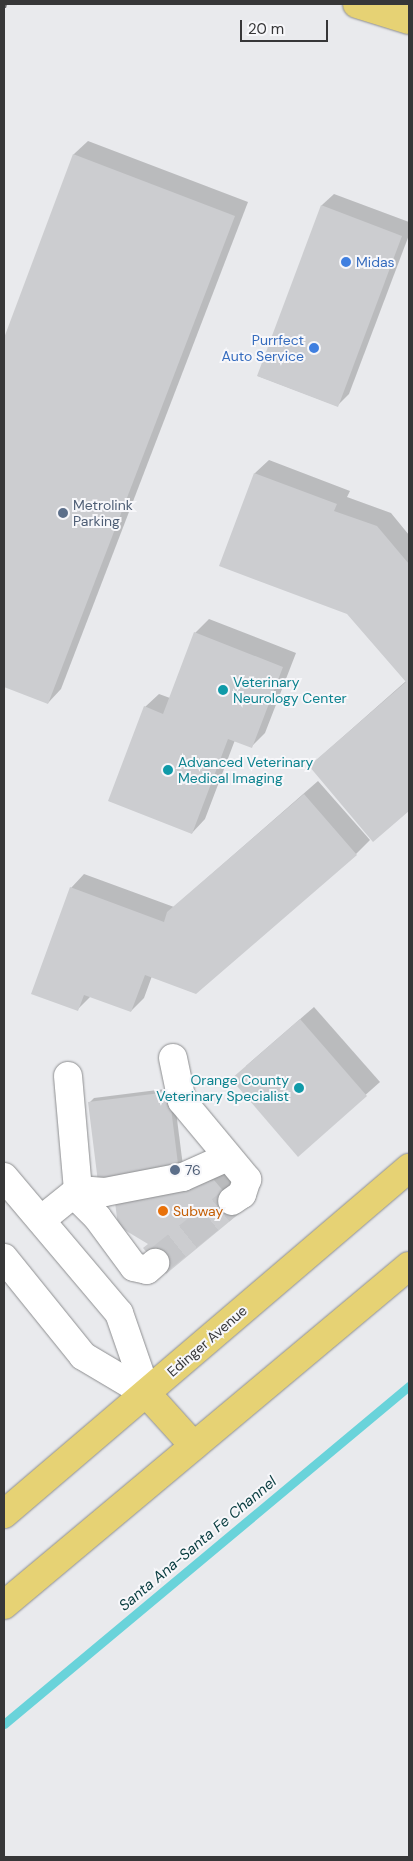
<!DOCTYPE html>
<html>
<head>
<meta charset="utf-8">
<style>
  body { margin:0 }
  #map { position:relative; width:413px; height:1861px; overflow:hidden; background:#e9eaed; font-family:"DM Sans",sans-serif }
  div>[style] { position:absolute }
  .shadow>* { inset:0; background:#0003 }
  .stream>* { height:9px; margin:-4.5px; padding:0 4.5px; transform-origin:4.5px; border-radius:4.5px; background:#69d3da }
  .building>* { inset:0; background:#cccdd0 }
  .minor-tunnel>* { height:28px; margin-top:-14px; transform-origin:0; background:repeating-linear-gradient(90deg,#c5c6c9 0 28px,transparent 0 42px) }
  .roads { filter:drop-shadow(0 0 1px #8d8e90) drop-shadow(0 0 1px #8d8e90) }
  .minor>* { height:28px; margin:-14px; padding:0 14px; transform-origin:14px; border-radius:14px; background:#fff }
  .major>* { height:28px; margin:-14px; padding:0 14px; transform-origin:14px; border-radius:14px; background:#e6d274 }
  .rail>* { height:4px; margin-top:-2px; transform-origin:0; background:repeating-linear-gradient(90deg,#656567 0 6px,transparent 0 12px) }
  .dots>* { width:14px; height:14px; translate:-50% -50%; box-sizing:border-box; border:2px solid #f7f7fa; border-radius:50% }
  span { translate:-50% -50%; white-space:nowrap; text-align:center; line-height:1.15; -webkit-text-stroke:4px #f7f7fa; paint-order:stroke }
  .shop-label { font-size:14px; color:#366cbe }
  .left { translate:0 -50%; text-align:left }
  .right { translate:-100% -50%; text-align:right }
  .service-label { font-size:14px; color:#4e5e75 }
  .culture-label { font-size:14px; color:#0d838f }
  .food-label { font-size:14px; color:#c56008 }
  .street-label { font-size:14px; color:#373738 }
  .water-label { font-size:15px; color:#063b3e; font-style:italic }
  .frame { position:absolute; inset:0; border:5px solid #373738; pointer-events:none }
  .scale { position:absolute; left:240px; top:20px; width:88px; height:22px; box-sizing:border-box; border:2px solid #373738; border-top:0; padding-left:6px; font-size:15px; line-height:18px; white-space:nowrap; color:#373738; -webkit-text-stroke:4px #f7f7fa; paint-order:stroke }
</style>
</head>
<body>
<div id="map">
  <div class="shadow">
    <i style="clip-path:polygon(88px 141px,248px 202px,61px 689px,48px 703px,4px 686px,4px 342px,74px 154px)"></i>
    <i style="clip-path:polygon(334px 194px,409px 222px,409px 235px,349px 394px,337px 406px,258px 376px,322px 205px)"></i>
    <i style="clip-path:polygon(269px 460px,350px 491px,347px 497px,391px 513px,409px 535px,409px 809px,373px 840px,310px 766px,406px 681px,348px 613px,221px 565px,255px 473px)"></i>
    <i style="clip-path:polygon(209px 619px,296px 653px,265px 733px,251px 747px,235px 740px,205px 819px,192px 833px,145px 707px,159px 694px,170px 698px,195px 633px)"></i>
    <i style="clip-path:polygon(318px 781px,370px 840px,356px 854px,195px 993px,152px 976px,144px 998px,131px 1011px,91px 996px,77px 1010px,71px 888px,84px 874px,174px 907px)"></i>
    <i style="clip-path:polygon(314px 1007px,380px 1082px,298px 1155px,246px 1066px)"></i>
    <i style="clip-path:polygon(173px 1088px,183px 1166px,179px 1171px,89px 1103px,94px 1098px)"></i>
    <i style="clip-path:polygon(226px 1169px,251px 1199px,119px 1226px)"></i>
  </div>
  <div class="stream">
    <i style="left:4px;top:1724px;width:528px;rotate:-39.85deg"></i>
  </div>
  <div class="building">
    <i style="clip-path:polygon(73px 154px,235px 216px,48px 704px,4px 687px,4px 338px)"></i>
    <i style="clip-path:polygon(321px 205px,402px 236px,338px 407px,257px 376px)"></i>
    <i style="clip-path:polygon(254px 473px,337px 504px,334px 511px,377px 526px,409px 564px,409px 811px,373px 842px,309px 766px,406px 682px,347px 614px,219px 566px)"></i>
    <i style="clip-path:polygon(194px 632px,283px 667px,252px 748px,228px 739px,192px 834px,108px 801px,144px 706px,163px 714px)"></i>
    <i style="clip-path:polygon(304px 794px,357px 855px,196px 994px,145px 975px,131px 1012px,84px 995px,78px 1011px,31px 994px,70px 887px,164px 922px,167px 912px)"></i>
    <i style="clip-path:polygon(300px 1019px,367px 1096px,298px 1157px,231px 1079px)"></i>
    <i style="clip-path:polygon(169px 1092px,179px 1172px,98px 1182px,88px 1102px)"></i>
    <i style="clip-path:polygon(214px 1180px,241px 1212px,166px 1274px,143px 1248px,148px 1244px,118px 1226px,114px 1194px)"></i>
  </div>
  <div class="minor-tunnel">
    <i style="left:155px;top:1263px;width:99px;rotate:-38.8deg"></i>
  </div>
  <div class="roads">
    <div class="minor">
      <i style="left:173px;top:1058px;width:44px;rotate:78.2deg"></i>
      <i style="left:182px;top:1101px;width:102px;rotate:50.2deg"></i>
      <i style="left:247px;top:1179px;width:16px;rotate:108deg"></i>
      <i style="left:242px;top:1194px;width:12px;rotate:145deg"></i>
      <i style="left:68px;top:1076px;width:114px;rotate:85deg"></i>
      <i style="left:4px;top:1177px;width:178px;rotate:49.8deg"></i>
      <i style="left:119px;top:1313px;width:86px;rotate:70.9deg"></i>
      <i style="left:74px;top:1194px;width:33px;rotate:45deg"></i>
      <i style="left:97px;top:1217px;width:62px;rotate:53.5deg"></i>
      <i style="left:134px;top:1267px;width:13px;rotate:13deg"></i>
      <i style="left:147px;top:1270px;width:11px;rotate:-41deg"></i>
      <i style="left:41px;top:1220px;width:48px;rotate:-39deg"></i>
      <i style="left:78px;top:1190px;width:27px;rotate:4deg"></i>
      <i style="left:105px;top:1192px;width:79px;rotate:-10.9deg"></i>
      <i style="left:183px;top:1177px;width:49px;rotate:-24deg"></i>
      <i style="left:4px;top:1258px;width:126px;rotate:51.1deg"></i>
      <i style="left:83px;top:1356px;width:74px;rotate:30.7deg"></i>
    </div>
    <div class="major">
      <i style="left:357px;top:4px;width:54px;rotate:17.1deg"></i>
      <i style="left:147px;top:1394px;width:70px;rotate:47.9deg"></i>
      <i style="left:4px;top:1514px;width:533px;rotate:-40.51deg"></i>
      <i style="left:4px;top:1605px;width:528px;rotate:-39.93deg"></i>
    </div>
  </div>
  <div class="rail">
    <i style="left:4px;top:8px;width:4px;rotate:-76deg"></i>
  </div>
  <div class="dots">
    <i style="left:346px;top:262px;background:#3f7fe0"></i>
    <i style="left:314px;top:348px;background:#3f7fe0"></i>
    <i style="left:63px;top:513px;background:#5c6f8a"></i>
    <i style="left:223px;top:690px;background:#0f9aa8"></i>
    <i style="left:168px;top:770px;background:#0f9aa8"></i>
    <i style="left:299px;top:1088px;background:#0f9aa8"></i>
    <i style="left:175px;top:1170px;background:#5c6f8a"></i>
    <i style="left:163px;top:1211px;background:#e8710a"></i>
  </div>
  <div class="shop-label">
    <span class="left" style="left:356px;top:262px">Midas</span>
    <span class="right" style="left:304px;top:348px">Purrfect<br>Auto Service</span>
  </div>
  <div class="service-label">
    <span class="left" style="left:73px;top:513px">Metrolink<br>Parking</span>
    <span class="left" style="left:185px;top:1170px">76</span>
  </div>
  <div class="culture-label">
    <span class="left" style="left:233px;top:690px">Veterinary<br>Neurology Center</span>
    <span class="left" style="left:178px;top:770px">Advanced Veterinary<br>Medical Imaging</span>
    <span class="right" style="left:289px;top:1088px">Orange County<br>Veterinary Specialist</span>
  </div>
  <div class="food-label">
    <span class="left" style="left:173px;top:1211px">Subway</span>
  </div>
  <div class="street-label">
    <span style="left:207px;top:1341px;rotate:-41deg">Edinger Avenue</span>
  </div>
  <div class="water-label">
    <span style="left:198px;top:1544px;rotate:-40deg">Santa Ana-Santa Fe Channel</span>
  </div>
  <div class="frame"></div>
  <div class="scale">20 m</div>
</div>
</body>
</html>
